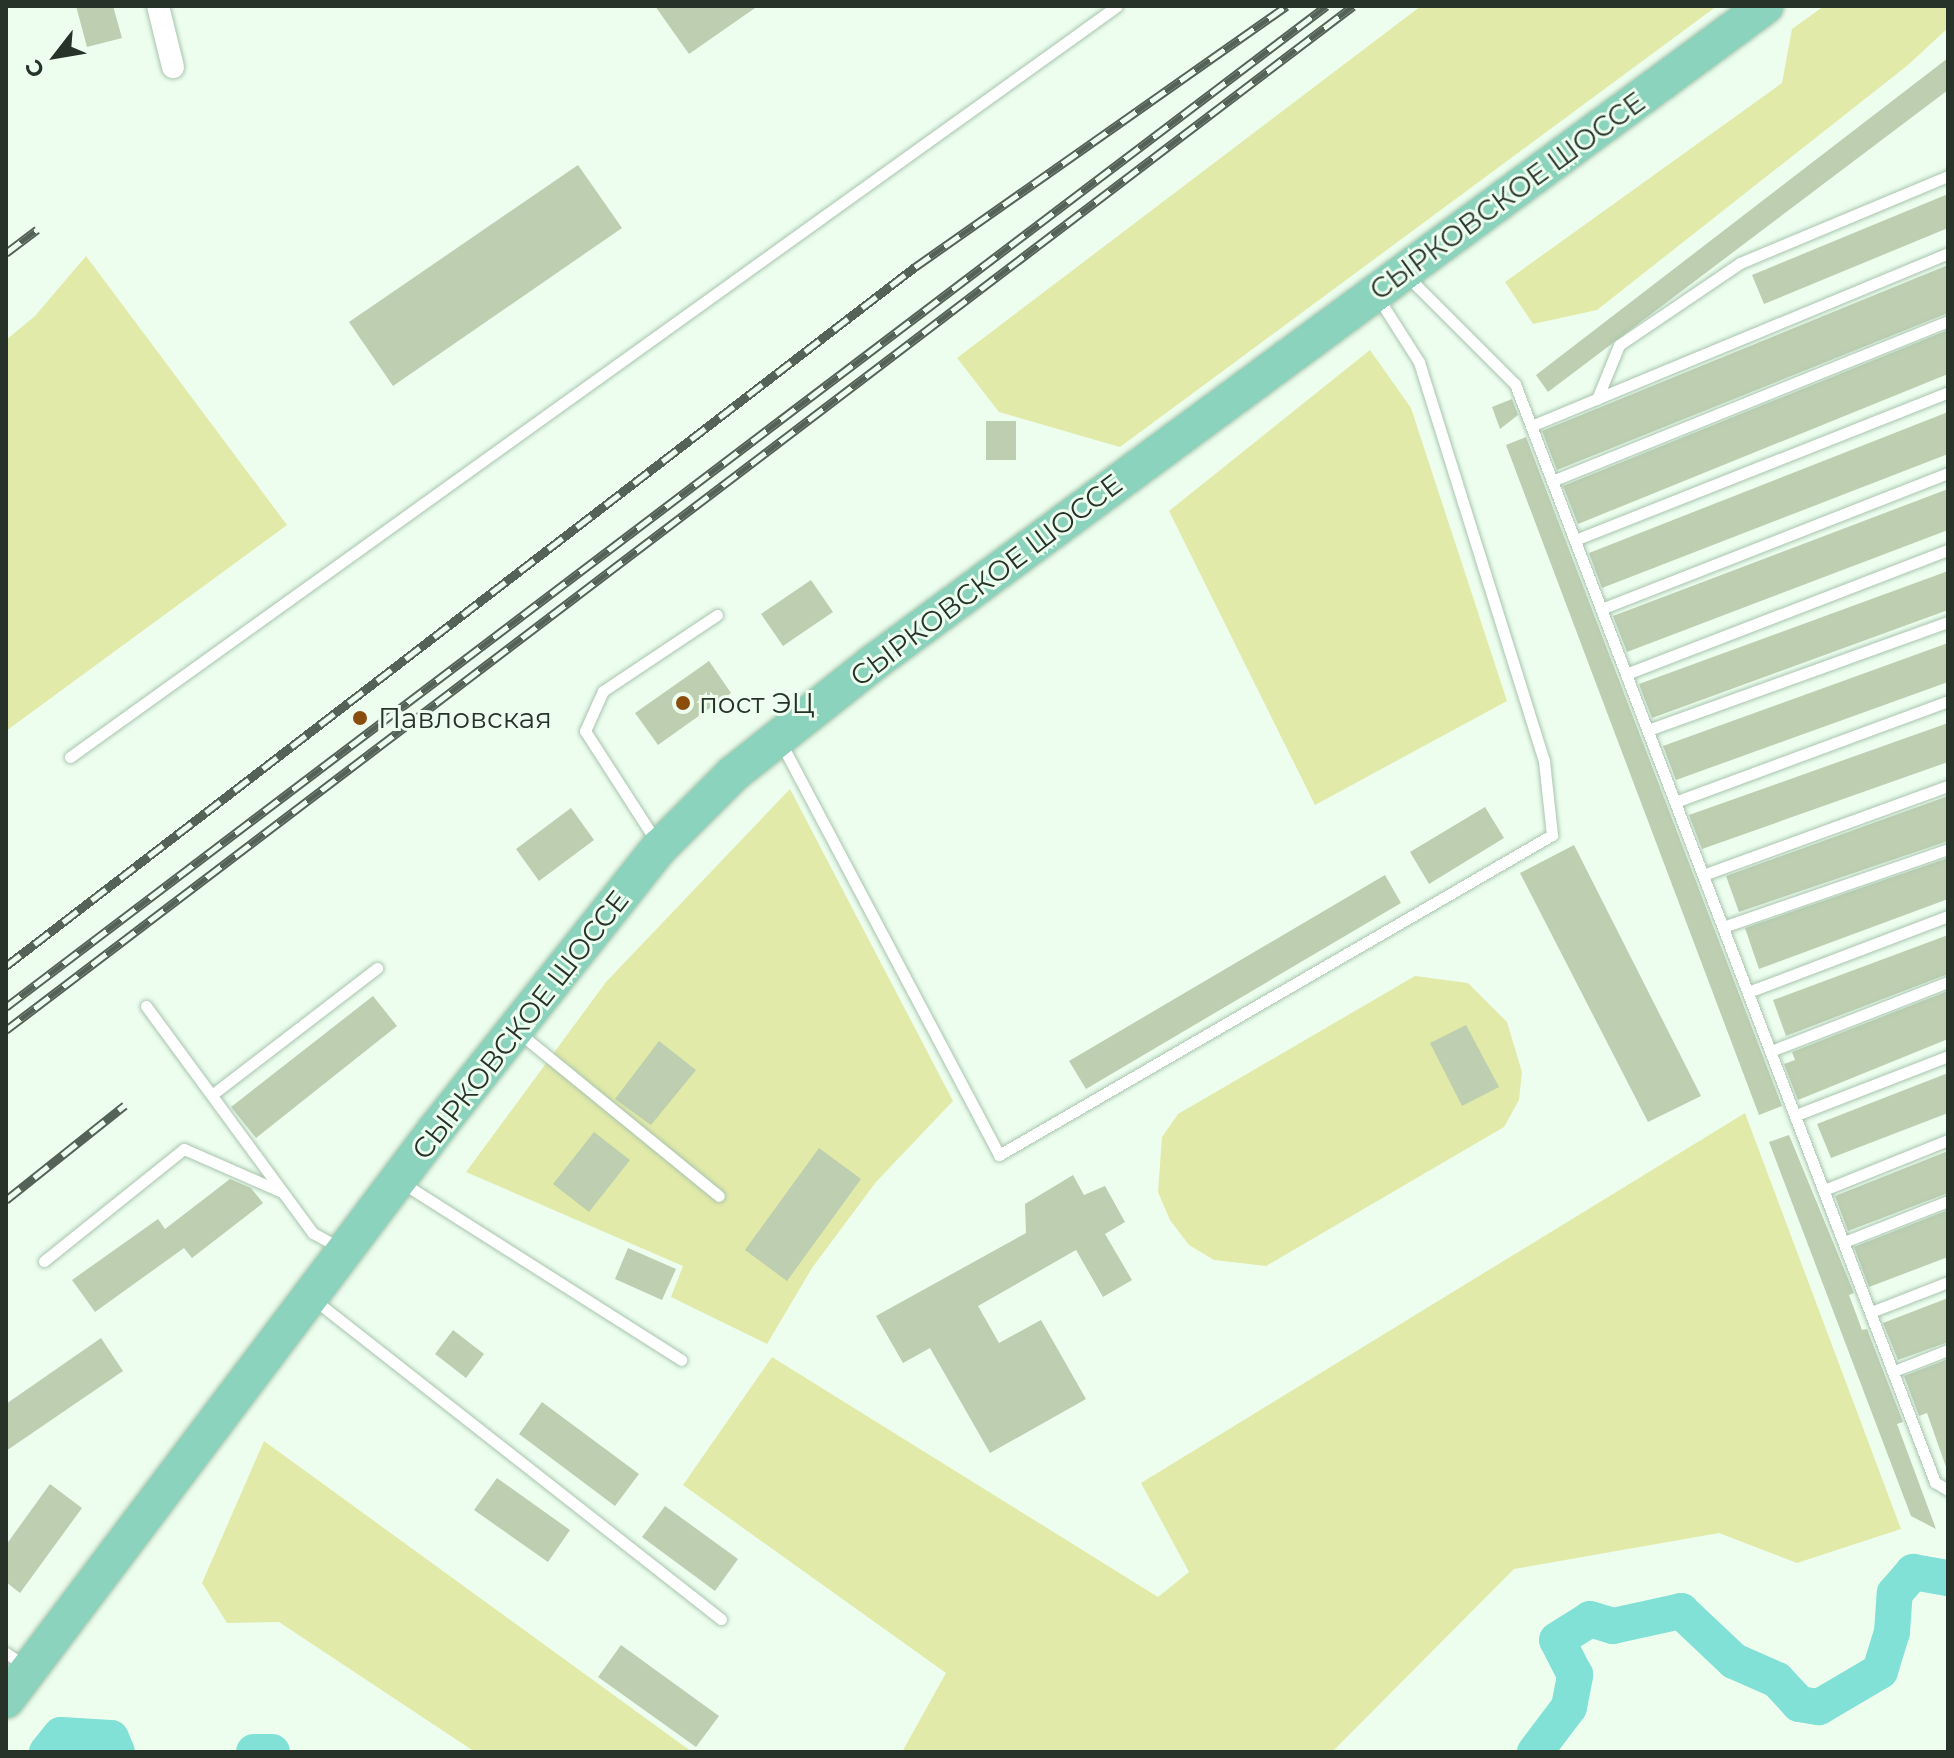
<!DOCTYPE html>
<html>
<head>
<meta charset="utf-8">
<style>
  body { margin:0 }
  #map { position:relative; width:1954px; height:1758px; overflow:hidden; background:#edfeef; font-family:Montserrat,sans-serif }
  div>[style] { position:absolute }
  .green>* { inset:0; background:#e2eaa9 }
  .river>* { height:36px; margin:-18px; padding:0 18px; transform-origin:18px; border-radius:18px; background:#81e1d6 }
  .building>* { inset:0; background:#bdceb1 }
  .roads { filter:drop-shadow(0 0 2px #a8c4ad) drop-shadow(0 0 2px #a8c4ad) }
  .lane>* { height:11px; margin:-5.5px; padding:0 5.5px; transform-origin:5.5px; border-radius:5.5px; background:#fff }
  .street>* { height:22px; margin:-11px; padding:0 11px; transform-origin:11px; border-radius:11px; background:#fff }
  .primary>* { height:36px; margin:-18px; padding:0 18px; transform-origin:18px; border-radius:18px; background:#8bd3bc }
  .rail>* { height:9px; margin-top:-4.5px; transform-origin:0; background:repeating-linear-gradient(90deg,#edfeef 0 18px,#556257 0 36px); box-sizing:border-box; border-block:2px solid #556257 }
  .dots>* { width:22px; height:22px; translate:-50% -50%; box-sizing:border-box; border:4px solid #edfeef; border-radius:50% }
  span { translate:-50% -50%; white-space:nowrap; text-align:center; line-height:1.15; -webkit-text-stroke:6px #edfeef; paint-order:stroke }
  .street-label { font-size:28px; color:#273229 }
  .poi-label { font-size:28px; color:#273229 }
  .left { translate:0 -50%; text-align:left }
  .frame { position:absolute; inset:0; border:8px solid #273229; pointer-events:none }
  .north { position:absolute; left:16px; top:16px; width:80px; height:80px; -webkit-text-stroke:6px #edfeef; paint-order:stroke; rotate:239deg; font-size:22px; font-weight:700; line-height:32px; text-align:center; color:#273229 }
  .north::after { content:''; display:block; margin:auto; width:28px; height:36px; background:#273229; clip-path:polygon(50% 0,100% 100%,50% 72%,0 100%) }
</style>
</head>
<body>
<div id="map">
  <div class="green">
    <i style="clip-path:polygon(1421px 6px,1717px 6px,1120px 447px,999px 412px,957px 358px)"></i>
    <i style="clip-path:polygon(1824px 6px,1948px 6px,1948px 28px,1908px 65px,1597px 310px,1533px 324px,1505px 282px,1782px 83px,1792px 29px)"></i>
    <i style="clip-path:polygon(86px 256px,287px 525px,6px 731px,6px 340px,35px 316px)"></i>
    <i style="clip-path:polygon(1370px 350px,1411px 408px,1507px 701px,1315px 805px,1169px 511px)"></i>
    <i style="clip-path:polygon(790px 789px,953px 1101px,876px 1182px,812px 1268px,767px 1344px,671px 1297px,683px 1266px,466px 1172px,606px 982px)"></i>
    <i style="clip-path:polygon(1415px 976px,1468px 983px,1507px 1022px,1522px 1072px,1519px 1100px,1504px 1127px,1266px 1266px,1214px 1260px,1189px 1245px,1170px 1220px,1158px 1192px,1162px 1137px,1178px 1114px)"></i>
    <i style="clip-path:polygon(1745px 1113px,1901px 1529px,1797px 1563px,1719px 1533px,1514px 1569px,1332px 1752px,902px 1752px,946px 1673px,683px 1485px,772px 1357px,1158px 1597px,1189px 1572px,1141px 1483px)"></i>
    <i style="clip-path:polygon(264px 1441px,692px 1752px,475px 1752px,279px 1622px,227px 1623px,202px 1583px)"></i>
  </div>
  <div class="river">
    <i style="left:47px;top:1752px;width:22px;rotate:-51deg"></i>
    <i style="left:61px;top:1735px;width:50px;rotate:3.4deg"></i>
    <i style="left:111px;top:1738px;width:15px;rotate:67deg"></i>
    <i style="left:254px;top:1752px;width:18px"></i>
    <i style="left:1535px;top:1752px;width:56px;rotate:-52.9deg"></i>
    <i style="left:1569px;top:1707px;width:33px;rotate:-79deg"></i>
    <i style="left:1575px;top:1675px;width:39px;rotate:-117deg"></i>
    <i style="left:1557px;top:1640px;width:39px;rotate:-32deg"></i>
    <i style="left:1590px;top:1619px;width:24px;rotate:17deg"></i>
    <i style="left:1613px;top:1626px;width:70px;rotate:-12.4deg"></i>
    <i style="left:1681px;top:1611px;width:73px;rotate:43.3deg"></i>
    <i style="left:1734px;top:1661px;width:47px;rotate:23.8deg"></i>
    <i style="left:1777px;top:1680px;width:33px;rotate:47deg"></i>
    <i style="left:1799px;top:1704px;width:20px;rotate:9deg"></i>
    <i style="left:1819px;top:1707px;width:71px;rotate:-30.5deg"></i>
    <i style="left:1880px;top:1671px;width:41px;rotate:-72.9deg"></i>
    <i style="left:1892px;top:1632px;width:39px;rotate:-86deg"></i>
    <i style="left:1895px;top:1593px;width:28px;rotate:-49deg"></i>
    <i style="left:1913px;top:1572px;width:36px;rotate:10deg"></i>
  </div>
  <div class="building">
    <i style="clip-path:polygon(76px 6px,113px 6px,122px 38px,87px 47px)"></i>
    <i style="clip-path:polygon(655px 6px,758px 6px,689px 54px)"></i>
    <i style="clip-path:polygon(1948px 58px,1948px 90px,1548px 392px,1536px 375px)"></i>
    <i style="clip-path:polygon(578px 165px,622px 228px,393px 386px,349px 322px)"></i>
    <i style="clip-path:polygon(1948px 194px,1948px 228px,1764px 304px,1752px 275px)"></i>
    <i style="clip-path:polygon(1948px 265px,1948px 313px,1557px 470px,1542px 431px)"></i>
    <i style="clip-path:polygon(1948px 330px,1948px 374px,1578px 524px,1563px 486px)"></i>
    <i style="clip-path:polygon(1512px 399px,1518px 415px,1500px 429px,1492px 407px)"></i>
    <i style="clip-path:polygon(1948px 412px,1948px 454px,1602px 588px,1589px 553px)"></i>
    <i style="clip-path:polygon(986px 421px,1016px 421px,1016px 460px,986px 460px)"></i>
    <i style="clip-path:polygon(1526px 437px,1782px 1106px,1759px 1115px,1506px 445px)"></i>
    <i style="clip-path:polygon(1948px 489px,1948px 530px,1627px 652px,1613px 616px)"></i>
    <i style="clip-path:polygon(1948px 571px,1948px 610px,1652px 718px,1639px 684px)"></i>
    <i style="clip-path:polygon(811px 580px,833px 612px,783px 646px,761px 614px)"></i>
    <i style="clip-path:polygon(1948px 643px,1948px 682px,1676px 780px,1663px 746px)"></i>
    <i style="clip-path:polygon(709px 661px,731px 693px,658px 745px,635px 713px)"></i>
    <i style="clip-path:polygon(1948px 723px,1948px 762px,1702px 849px,1689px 815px)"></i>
    <i style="clip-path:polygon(1948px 796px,1948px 841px,1739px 912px,1726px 876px)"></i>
    <i style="clip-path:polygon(1485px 807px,1504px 838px,1429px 884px,1410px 852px)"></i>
    <i style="clip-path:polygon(571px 808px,594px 840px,539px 881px,516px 849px)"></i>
    <i style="clip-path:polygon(1574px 845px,1701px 1096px,1648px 1122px,1520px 873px)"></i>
    <i style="clip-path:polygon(1948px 858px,1948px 899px,1759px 969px,1745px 928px)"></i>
    <i style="clip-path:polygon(1385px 875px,1401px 903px,1086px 1089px,1069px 1061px)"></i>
    <i style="clip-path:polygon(1948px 935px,1948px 974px,1786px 1036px,1773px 1000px)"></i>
    <i style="clip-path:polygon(1948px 991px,1948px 1039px,1798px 1100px,1784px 1064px,1795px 1060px,1792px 1052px)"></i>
    <i style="clip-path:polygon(373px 996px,397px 1026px,256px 1138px,231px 1107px)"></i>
    <i style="clip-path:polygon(1466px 1025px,1499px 1087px,1462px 1106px,1430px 1043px)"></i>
    <i style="clip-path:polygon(659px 1041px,696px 1070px,651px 1125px,615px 1099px)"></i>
    <i style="clip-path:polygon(1948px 1073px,1948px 1113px,1831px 1158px,1817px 1124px)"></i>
    <i style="clip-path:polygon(594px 1132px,630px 1160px,589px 1212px,553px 1184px)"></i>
    <i style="clip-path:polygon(1789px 1135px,1854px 1293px,1849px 1295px,1862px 1330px,1867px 1329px,1903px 1422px,1897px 1424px,1936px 1529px,1911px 1516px,1769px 1142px)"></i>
    <i style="clip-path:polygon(819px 1148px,861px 1179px,787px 1281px,745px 1250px)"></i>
    <i style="clip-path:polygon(1948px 1151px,1948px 1193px,1848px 1231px,1835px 1196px)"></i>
    <i style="clip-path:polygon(1073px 1175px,1084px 1195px,1105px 1186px,1125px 1222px,1105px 1234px,1132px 1280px,1103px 1297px,1076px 1250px,978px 1306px,999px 1343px,1041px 1320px,1086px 1399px,990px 1453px,930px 1348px,903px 1363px,876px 1316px,1026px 1233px,1025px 1204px)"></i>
    <i style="clip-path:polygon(230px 1179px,251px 1188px,263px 1203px,192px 1258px,184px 1248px,95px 1312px,72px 1280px,158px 1219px,165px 1229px)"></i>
    <i style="clip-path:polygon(1948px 1210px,1948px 1257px,1869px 1287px,1854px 1247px)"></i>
    <i style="clip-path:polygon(628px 1248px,676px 1269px,662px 1300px,615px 1279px)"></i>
    <i style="clip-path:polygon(1948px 1298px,1948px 1342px,1898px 1360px,1883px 1323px)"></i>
    <i style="clip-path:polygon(453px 1330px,484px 1354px,466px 1378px,435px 1354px)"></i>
    <i style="clip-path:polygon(101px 1338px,123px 1371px,6px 1451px,6px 1404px)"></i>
    <i style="clip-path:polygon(1948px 1359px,1948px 1467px,1946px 1467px,1927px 1413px,1919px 1416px,1904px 1376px)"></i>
    <i style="clip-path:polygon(542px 1402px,639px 1474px,615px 1506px,519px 1434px)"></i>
    <i style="clip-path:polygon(497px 1478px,570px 1530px,548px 1562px,474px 1510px)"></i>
    <i style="clip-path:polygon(50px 1484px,82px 1508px,20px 1593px,6px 1582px,6px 1545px)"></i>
    <i style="clip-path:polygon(665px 1506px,738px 1559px,715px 1591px,642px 1537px)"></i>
    <i style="clip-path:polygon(621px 1645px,719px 1716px,696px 1747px,598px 1677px)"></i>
  </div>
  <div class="roads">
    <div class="lane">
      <i style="left:1407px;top:276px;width:153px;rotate:45deg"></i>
      <i style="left:1515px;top:384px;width:1176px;rotate:69.07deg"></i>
      <i style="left:1935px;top:1482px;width:15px;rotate:32deg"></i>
      <i style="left:1597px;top:399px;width:58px;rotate:-67.8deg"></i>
      <i style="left:1619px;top:345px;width:146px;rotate:-34.1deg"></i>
      <i style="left:1740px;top:263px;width:225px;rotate:-22.7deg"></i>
      <i style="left:1531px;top:426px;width:451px;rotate:-22.5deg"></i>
      <i style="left:1552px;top:481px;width:427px;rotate:-22deg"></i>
      <i style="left:1575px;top:540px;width:401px;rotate:-21.6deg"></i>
      <i style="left:1601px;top:609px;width:373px;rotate:-21.4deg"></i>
      <i style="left:1626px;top:674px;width:345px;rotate:-21.1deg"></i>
      <i style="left:1648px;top:730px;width:319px;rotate:-19.8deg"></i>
      <i style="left:781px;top:743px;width:466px;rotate:62.1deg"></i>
      <i style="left:999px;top:1155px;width:639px;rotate:-30.06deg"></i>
      <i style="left:1552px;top:835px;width:74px;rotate:-96.2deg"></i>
      <i style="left:1544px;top:761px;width:418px;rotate:-107.4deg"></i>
      <i style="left:1419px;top:362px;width:78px;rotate:-122.5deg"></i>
      <i style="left:70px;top:757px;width:1288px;rotate:-35.65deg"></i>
      <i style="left:1675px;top:802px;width:291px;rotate:-20.3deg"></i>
      <i style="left:656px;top:841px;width:131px;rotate:-122.8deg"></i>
      <i style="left:585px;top:731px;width:44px;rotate:-65.8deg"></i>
      <i style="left:603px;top:691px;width:137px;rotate:-33.7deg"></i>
      <i style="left:1703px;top:875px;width:261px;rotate:-20deg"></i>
      <i style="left:1723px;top:927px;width:238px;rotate:-19.1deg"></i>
      <i style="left:1748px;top:992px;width:214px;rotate:-20.8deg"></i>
      <i style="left:146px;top:1006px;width:282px;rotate:53.7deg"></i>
      <i style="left:313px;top:1233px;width:33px;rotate:29deg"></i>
      <i style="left:518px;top:1032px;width:259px;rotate:39.2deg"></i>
      <i style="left:1771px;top:1051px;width:190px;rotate:-21.3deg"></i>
      <i style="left:213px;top:1094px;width:207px;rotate:-37.5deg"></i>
      <i style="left:1796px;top:1115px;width:163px;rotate:-21.2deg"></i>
      <i style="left:401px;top:1182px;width:332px;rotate:32.4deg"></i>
      <i style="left:1824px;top:1190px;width:134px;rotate:-22deg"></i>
      <i style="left:1844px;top:1242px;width:112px;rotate:-21.5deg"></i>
      <i style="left:44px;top:1261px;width:179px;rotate:-38.7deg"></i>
      <i style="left:184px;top:1149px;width:107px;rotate:23.7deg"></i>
      <i style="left:312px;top:1298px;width:520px;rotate:38.13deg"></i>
      <i style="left:1871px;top:1312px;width:83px;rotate:-21.3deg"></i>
      <i style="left:1894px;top:1371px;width:58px;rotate:-21.3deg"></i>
      <i style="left:6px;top:1653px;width:23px;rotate:34deg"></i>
    </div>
    <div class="street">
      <i style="left:158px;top:6px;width:63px;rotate:76.2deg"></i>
    </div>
    <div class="primary">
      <i style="left:6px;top:1700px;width:716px;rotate:-53deg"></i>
      <i style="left:437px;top:1128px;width:359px;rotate:-51.6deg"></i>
      <i style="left:660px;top:847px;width:103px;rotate:-45deg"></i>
      <i style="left:733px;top:774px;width:179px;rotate:-38.4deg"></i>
      <i style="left:873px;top:663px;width:1108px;rotate:-36.37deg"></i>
    </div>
  </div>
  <div class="rail">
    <i style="left:6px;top:253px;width:39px;rotate:-37deg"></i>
    <i style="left:6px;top:966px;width:1147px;rotate:-37.56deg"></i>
    <i style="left:915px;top:267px;width:454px;rotate:-35.1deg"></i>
    <i style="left:6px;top:1007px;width:1657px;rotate:-37.17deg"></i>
    <i style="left:6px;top:1030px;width:1692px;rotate:-37.24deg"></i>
    <i style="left:6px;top:1200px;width:152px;rotate:-38.6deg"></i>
  </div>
  <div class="dots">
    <i style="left:683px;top:703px;background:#8a4d0d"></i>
    <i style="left:360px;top:718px;background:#8a4d0d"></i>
  </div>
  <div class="street-label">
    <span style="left:1507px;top:196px;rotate:-36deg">СЫРКОВСКОЕ ШОССЕ</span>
    <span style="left:986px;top:580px;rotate:-37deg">СЫРКОВСКОЕ ШОССЕ</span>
    <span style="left:520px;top:1025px;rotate:-52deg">СЫРКОВСКОЕ ШОССЕ</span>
  </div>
  <div class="poi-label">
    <span class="left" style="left:699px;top:703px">пост ЭЦ</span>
    <span class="left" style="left:378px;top:718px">Павловская</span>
  </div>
  <div class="frame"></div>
  <div class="north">С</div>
</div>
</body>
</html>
